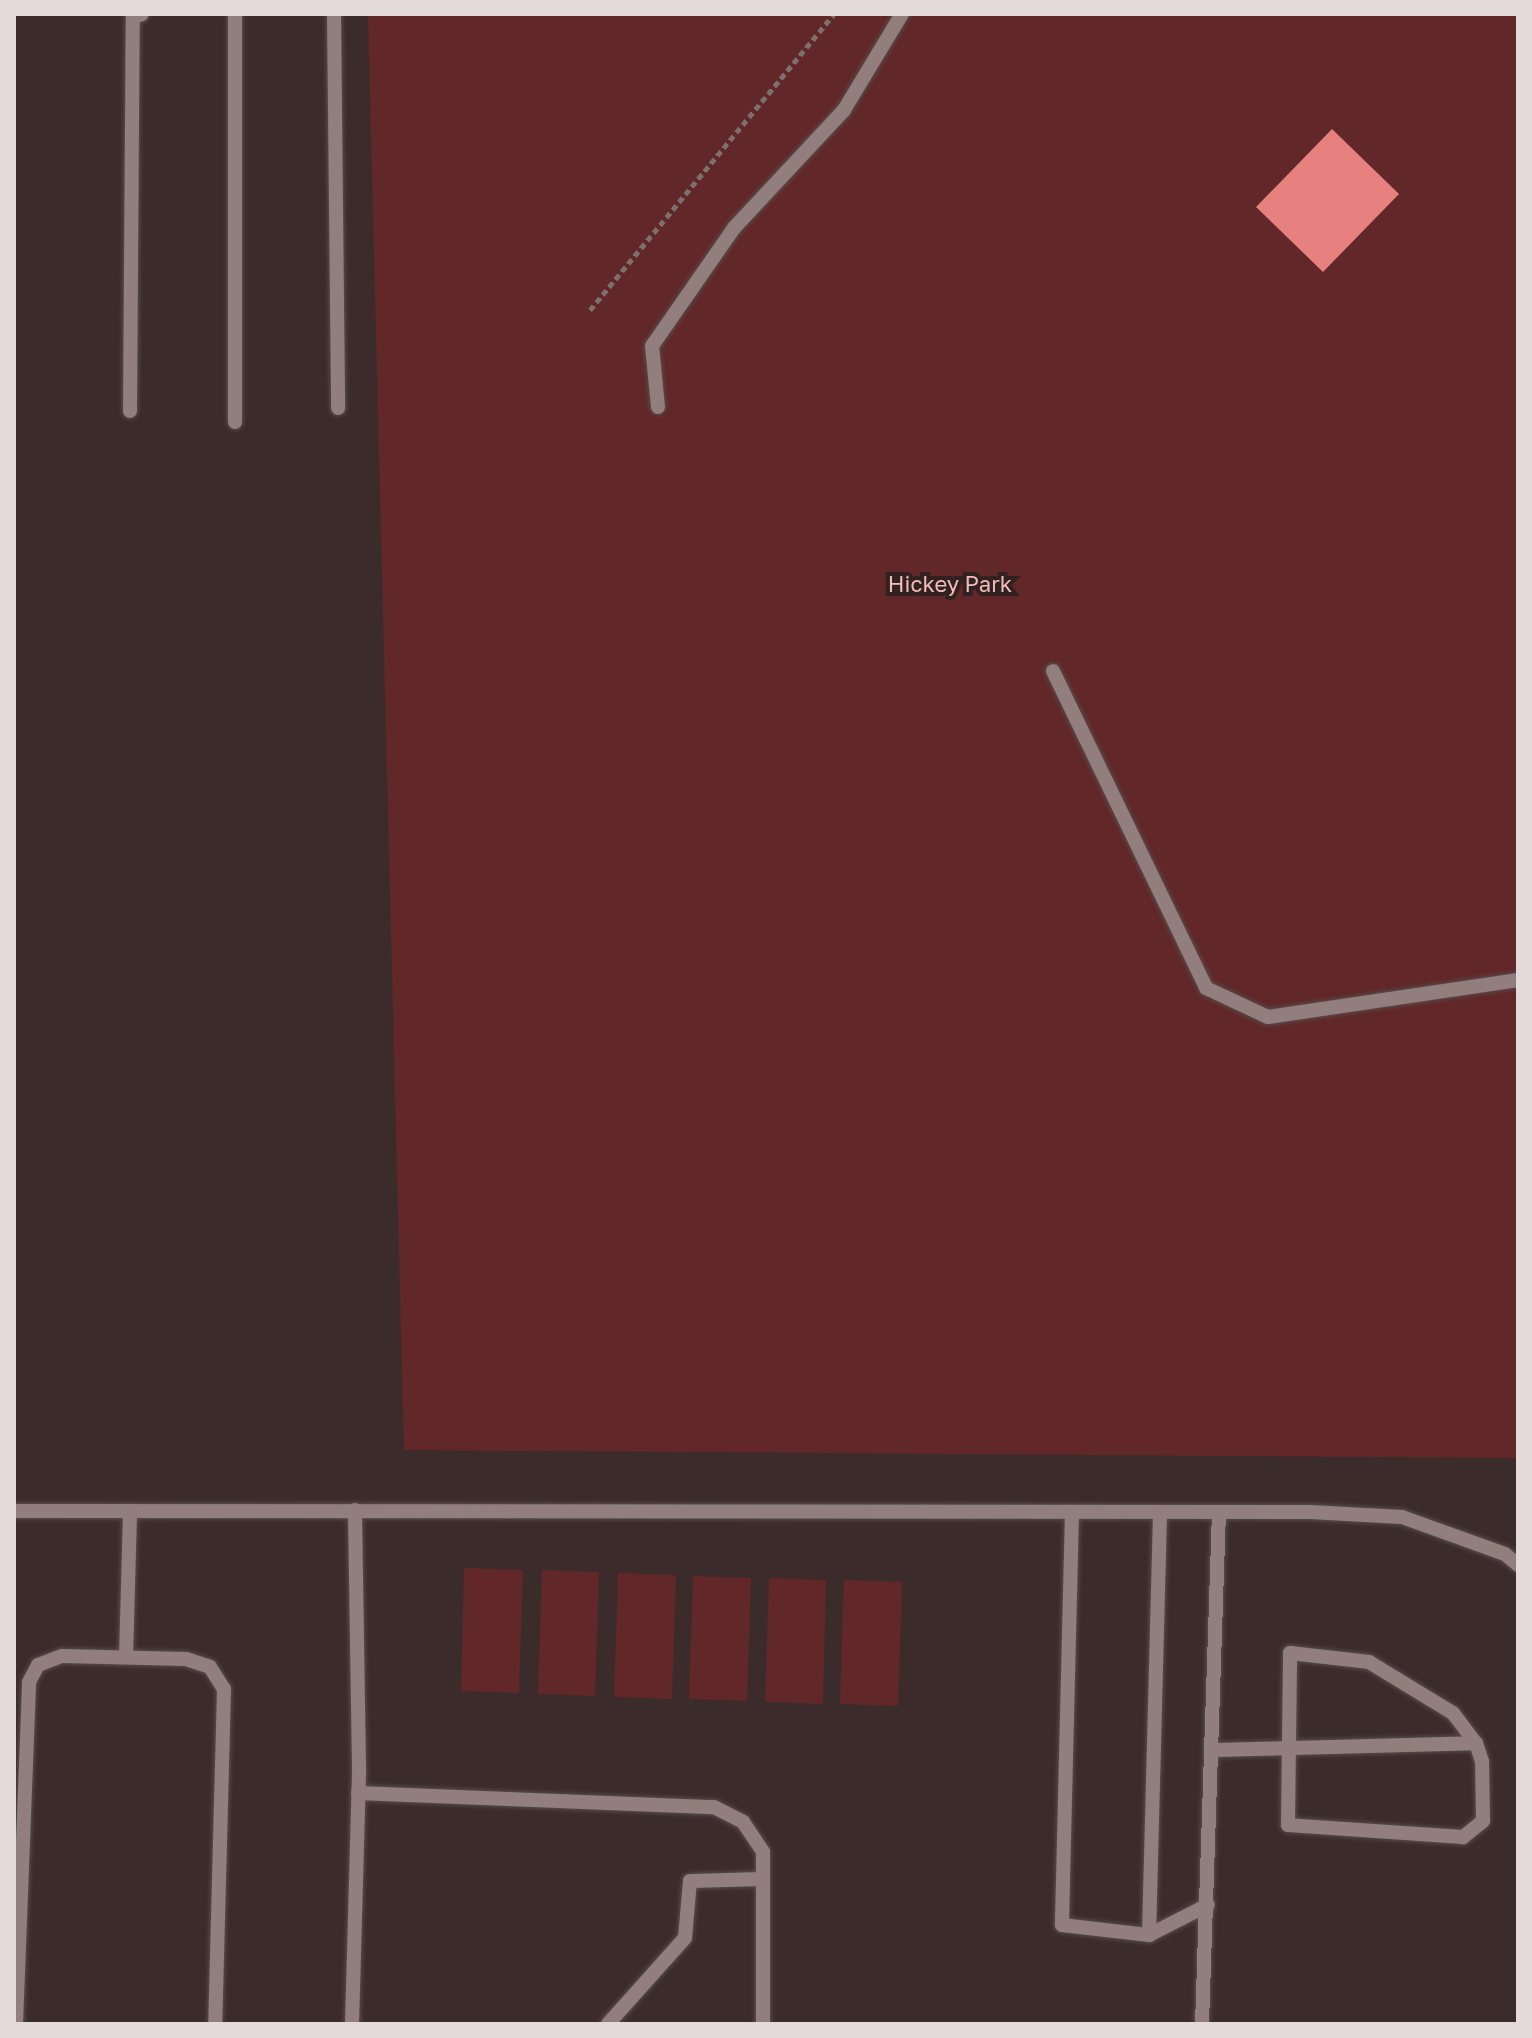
<!DOCTYPE html>
<html>
<head>
<meta charset="utf-8">
<style>
  body { margin:0 }
  #map { position:relative; width:1532px; height:2038px; overflow:hidden; background:#3b2c2b; font-family:"Golos Text",sans-serif }
  div>[style] { position:absolute }
  .green>* { inset:0; background:#622728 }
  .building>* { inset:0; background:#e6817f }
  .path>* { height:5px; margin-top:-2.5px; transform-origin:0; background:repeating-linear-gradient(90deg,#7c6f6e 0 6px,transparent 0 10px) }
  .roads { filter:drop-shadow(0 0 2px #584b4b) drop-shadow(0 0 2px #584b4b) }
  .service>* { height:14px; margin:-7px; padding:0 7px; transform-origin:7px; border-radius:7px; background:#917e7d }
  span { translate:-50% -50%; white-space:nowrap; text-align:center; line-height:1.15; -webkit-text-stroke:8px #312221; paint-order:stroke }
  .park-label { font-size:22px; color:#f1bcb9 }
  .frame { position:absolute; inset:0; border:16px solid #e4dad9; pointer-events:none }
</style>
</head>
<body>
<div id="map">
  <div class="green">
    <i style="clip-path:polygon(368px 14px,1518px 14px,1518px 1458px,404px 1450px)"></i>
    <i style="clip-path:polygon(464px 1568px,523px 1570px,519px 1693px,461px 1691px)"></i>
    <i style="clip-path:polygon(542px 1570px,599px 1572px,595px 1696px,538px 1694px)"></i>
    <i style="clip-path:polygon(618px 1573px,676px 1575px,672px 1699px,614px 1697px)"></i>
    <i style="clip-path:polygon(693px 1576px,751px 1578px,747px 1701px,689px 1699px)"></i>
    <i style="clip-path:polygon(769px 1578px,826px 1580px,823px 1704px,765px 1702px)"></i>
    <i style="clip-path:polygon(844px 1580px,902px 1582px,898px 1706px,840px 1704px)"></i>
  </div>
  <div class="building">
    <i style="clip-path:polygon(1332px 129px,1399px 194px,1323px 272px,1256px 207px)"></i>
  </div>
  <div class="path">
    <i style="left:590px;top:310px;width:384px;rotate:-50.5deg"></i>
  </div>
  <div class="roads">
    <div class="service">
      <i style="left:334px;top:14px;width:394px;rotate:89.4deg"></i>
      <i style="left:658px;top:407px;width:61px;rotate:-95.6deg"></i>
      <i style="left:652px;top:346px;width:144px;rotate:-55.2deg"></i>
      <i style="left:734px;top:228px;width:161px;rotate:-47deg"></i>
      <i style="left:844px;top:110px;width:112px;rotate:-58.9deg"></i>
      <i style="left:130px;top:411px;width:394px;rotate:-89.6deg"></i>
      <i style="left:133px;top:17px;width:9px;rotate:-18deg"></i>
      <i style="left:235px;top:422px;width:408px;rotate:-90deg"></i>
      <i style="left:1053px;top:671px;width:352px;rotate:64.2deg"></i>
      <i style="left:1206px;top:988px;width:68px;rotate:25.1deg"></i>
      <i style="left:1268px;top:1017px;width:253px;rotate:-8.4deg"></i>
      <i style="left:14px;top:1511px;width:1296px;rotate:0.04deg"></i>
      <i style="left:1310px;top:1512px;width:92px;rotate:3.1deg"></i>
      <i style="left:1402px;top:1517px;width:109px;rotate:19.8deg"></i>
      <i style="left:1505px;top:1554px;width:17px;rotate:40deg"></i>
      <i style="left:1072px;top:1512px;width:413px;rotate:91.4deg"></i>
      <i style="left:1062px;top:1925px;width:88px;rotate:6.6deg"></i>
      <i style="left:1149px;top:1935px;width:66px;rotate:-27deg"></i>
      <i style="left:1290px;top:1653px;width:80px;rotate:6.5deg"></i>
      <i style="left:1369px;top:1662px;width:98px;rotate:31.3deg"></i>
      <i style="left:1453px;top:1713px;width:38px;rotate:53deg"></i>
      <i style="left:1476px;top:1743px;width:19px;rotate:72deg"></i>
      <i style="left:1482px;top:1761px;width:60px;rotate:89deg"></i>
      <i style="left:1483px;top:1821px;width:26px;rotate:141deg"></i>
      <i style="left:1463px;top:1837px;width:175px;rotate:-176.1deg"></i>
      <i style="left:1288px;top:1825px;width:172px;rotate:-89.3deg"></i>
      <i style="left:126px;top:1657px;width:146px;rotate:-88.4deg"></i>
      <i style="left:1214px;top:1750px;width:262px;rotate:-1.5deg"></i>
      <i style="left:358px;top:1793px;width:356px;rotate:2.3deg"></i>
      <i style="left:714px;top:1807px;width:33px;rotate:27deg"></i>
      <i style="left:743px;top:1822px;width:36px;rotate:56deg"></i>
      <i style="left:763px;top:1852px;width:172px;rotate:90deg"></i>
      <i style="left:1149px;top:1935px;width:423px;rotate:-88.5deg"></i>
      <i style="left:16px;top:2024px;width:342px;rotate:-87.8deg"></i>
      <i style="left:29px;top:1682px;width:19px;rotate:-62deg"></i>
      <i style="left:38px;top:1665px;width:26px;rotate:-21deg"></i>
      <i style="left:62px;top:1656px;width:124px;rotate:1.4deg"></i>
      <i style="left:186px;top:1659px;width:25px;rotate:18deg"></i>
      <i style="left:210px;top:1667px;width:26px;rotate:58deg"></i>
      <i style="left:224px;top:1689px;width:335px;rotate:91.5deg"></i>
      <i style="left:352px;top:2024px;width:257px;rotate:-88.4deg"></i>
      <i style="left:359px;top:1767px;width:257px;rotate:-90.9deg"></i>
      <i style="left:608px;top:2024px;width:115px;rotate:-48.2deg"></i>
      <i style="left:685px;top:1938px;width:57px;rotate:-85deg"></i>
      <i style="left:690px;top:1881px;width:73px;rotate:-1.6deg"></i>
      <i style="left:1202px;top:2024px;width:512px;rotate:-88.1deg"></i>
    </div>
  </div>
  <div class="park-label">
    <span style="left:950px;top:584px">Hickey Park</span>
  </div>
  <div class="frame"></div>
</div>
</body>
</html>
